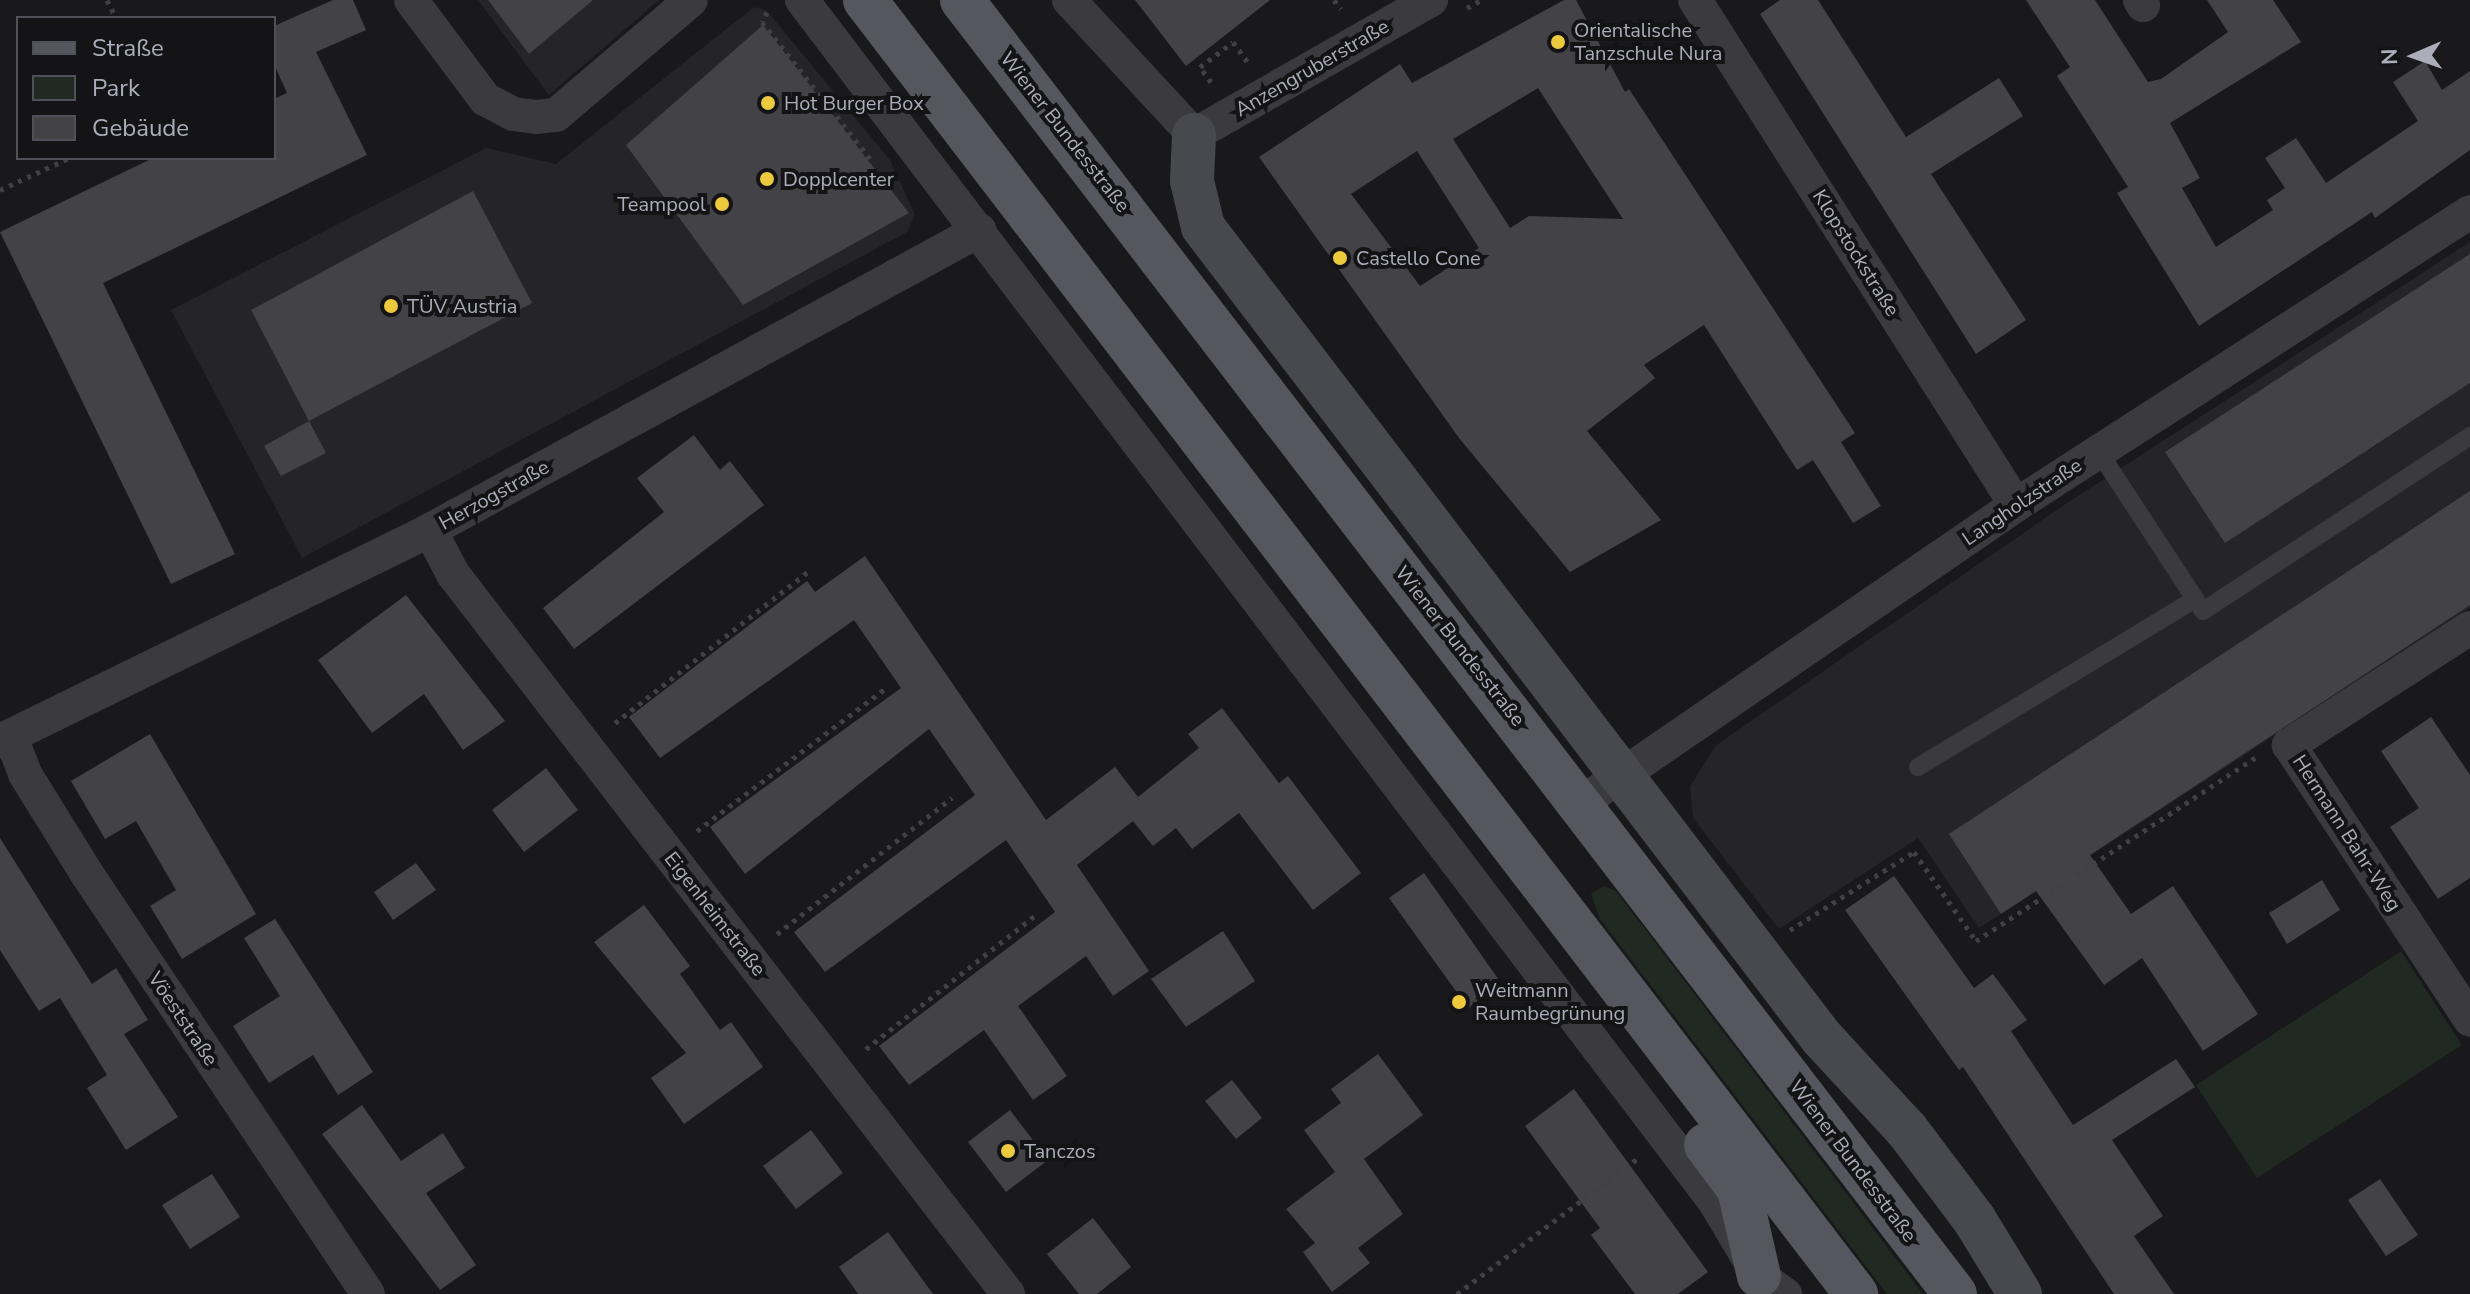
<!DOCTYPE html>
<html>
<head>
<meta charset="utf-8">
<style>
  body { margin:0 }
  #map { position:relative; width:2470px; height:1294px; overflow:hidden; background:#19181b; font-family:"Nunito Sans",sans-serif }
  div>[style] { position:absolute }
  .built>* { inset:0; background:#252428 }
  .green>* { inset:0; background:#202922 }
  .building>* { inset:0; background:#434347 }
  .path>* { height:5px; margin-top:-2.5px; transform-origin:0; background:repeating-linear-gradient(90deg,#404146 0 4px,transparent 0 10px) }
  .lane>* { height:18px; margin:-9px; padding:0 9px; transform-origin:9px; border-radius:9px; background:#3a3a3f }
  .street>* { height:34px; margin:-17px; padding:0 17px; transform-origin:17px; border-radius:17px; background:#3a3a3f }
  .secondary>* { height:44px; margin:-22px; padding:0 22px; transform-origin:22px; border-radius:22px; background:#48484f }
  .primary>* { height:44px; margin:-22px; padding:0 22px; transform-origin:22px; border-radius:22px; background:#56565e }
  .dots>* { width:22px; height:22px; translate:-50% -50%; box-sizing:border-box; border:4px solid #141316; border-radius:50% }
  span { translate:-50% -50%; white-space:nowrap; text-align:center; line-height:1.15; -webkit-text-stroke:8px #141316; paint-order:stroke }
  .poi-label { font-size:20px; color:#abaeba }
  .left { translate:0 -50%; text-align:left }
  .right { translate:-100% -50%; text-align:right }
  .street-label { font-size:20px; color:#abaeba }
  .legend { position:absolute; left:16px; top:16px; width:260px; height:144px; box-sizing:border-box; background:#141316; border:2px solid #505158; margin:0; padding:10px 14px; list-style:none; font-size:24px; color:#abaeba }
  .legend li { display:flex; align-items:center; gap:16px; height:40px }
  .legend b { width:40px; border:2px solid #505158 }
  .north { position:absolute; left:2374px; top:16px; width:80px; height:80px; -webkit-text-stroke:6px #141316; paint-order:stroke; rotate:268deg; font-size:22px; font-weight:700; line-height:32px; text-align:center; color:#abaeba }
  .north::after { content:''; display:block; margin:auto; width:28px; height:36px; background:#abaeba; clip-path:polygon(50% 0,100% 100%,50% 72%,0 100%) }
</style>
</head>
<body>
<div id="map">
  <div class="built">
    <i style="clip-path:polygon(478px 0,659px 0,549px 95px)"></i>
    <i style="clip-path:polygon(754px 7px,767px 11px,890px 160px,915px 215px,907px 232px,302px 558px,171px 310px,486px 148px,556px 164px)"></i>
    <i style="clip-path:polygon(2470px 242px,2470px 608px,1979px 928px,1918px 838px,1779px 929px,1693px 818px,1690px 787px,1715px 746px,2061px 507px)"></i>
  </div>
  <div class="green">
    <i style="clip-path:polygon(1604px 886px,1616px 891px,1923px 1294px,1887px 1294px,1600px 919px,1591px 894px)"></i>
    <i style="clip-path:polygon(2401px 951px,2462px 1045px,2257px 1178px,2196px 1085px)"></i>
  </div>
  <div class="building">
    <i style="clip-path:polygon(333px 0,353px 0,366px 30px,316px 52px,367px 155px,103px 283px,235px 554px,171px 584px,0 232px,153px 158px,274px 158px,274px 99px,287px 93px,274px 64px,274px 26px)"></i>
    <i style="clip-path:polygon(488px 0,593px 0,529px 54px)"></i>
    <i style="clip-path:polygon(1135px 0,1270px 0,1186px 66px)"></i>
    <i style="clip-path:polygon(evenodd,1564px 0,1576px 0,1625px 92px,1629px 89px,1855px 433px,1841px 442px,1881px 506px,1853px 523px,1813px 460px,1797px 470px,1704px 325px,1644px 365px,1655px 378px,1587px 431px,1661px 520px,1570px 572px,1459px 438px,1259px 157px,1400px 64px,1412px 83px,1564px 0,1538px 88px,1587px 164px,1623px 219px,1529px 216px,1510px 228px,1453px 139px,1538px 88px,1564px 0,1417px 151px,1479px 248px,1420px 286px,1351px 194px,1417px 151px)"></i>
    <i style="clip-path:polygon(1780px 0,1818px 0,1906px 137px,1999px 78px,2023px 116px,1931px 174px,2026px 320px,1976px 354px,1760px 14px)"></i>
    <i style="clip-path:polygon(2026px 0,2095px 0,2148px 82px,2161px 79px,2228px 32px,2207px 0,2273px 0,2301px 42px,2170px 123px,2200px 178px,2182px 188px,2216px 247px,2273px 210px,2267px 200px,2285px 188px,2265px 158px,2296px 138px,2326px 183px,2418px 121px,2393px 82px,2425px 61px,2442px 90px,2470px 71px,2470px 150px,2375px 218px,2372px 212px,2199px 326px,2117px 193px,2128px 187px,2057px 76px,2070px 67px)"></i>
    <i style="clip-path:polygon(763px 25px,909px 213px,743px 305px,626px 145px)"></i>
    <i style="clip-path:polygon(473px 191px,532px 303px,309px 421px,251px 310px)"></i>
    <i style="clip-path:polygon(2470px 254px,2470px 383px,2225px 543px,2165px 452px)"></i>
    <i style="clip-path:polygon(309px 421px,326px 453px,281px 476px,264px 446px)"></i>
    <i style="clip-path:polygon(694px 435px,720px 470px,730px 461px,764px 505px,574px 649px,543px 608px,664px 512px,637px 478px)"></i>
    <i style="clip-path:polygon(2470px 491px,2470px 605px,2090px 855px,2131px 914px,2173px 886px,2258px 1014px,2203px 1051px,2142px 958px,2104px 985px,2036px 891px,2001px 914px,1949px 834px)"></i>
    <i style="clip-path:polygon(865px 556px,1046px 820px,1115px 767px,1138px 797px,1199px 748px,1188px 734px,1222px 708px,1279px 783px,1288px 776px,1361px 873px,1313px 910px,1239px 813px,1192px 849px,1176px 828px,1153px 846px,1133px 821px,1077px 865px,1149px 971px,1113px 996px,1086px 956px,1018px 1006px,1067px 1076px,1033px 1100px,984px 1030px,909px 1085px,879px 1046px,1055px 912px,1006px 840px,825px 972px,794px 932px,975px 795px,929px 729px,745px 874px,710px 827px,901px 688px,854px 620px,660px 758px,629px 717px,807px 581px,815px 592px)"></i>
    <i style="clip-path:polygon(406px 595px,505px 721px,463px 750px,424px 694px,372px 733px,318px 660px)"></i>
    <i style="clip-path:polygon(2431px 717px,2470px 775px,2470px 878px,2438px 899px,2390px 827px,2419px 808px,2381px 751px)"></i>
    <i style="clip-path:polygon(150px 734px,256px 914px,182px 959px,150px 906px,176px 890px,136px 821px,105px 839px,71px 781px)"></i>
    <i style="clip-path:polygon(546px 768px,578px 810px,524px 852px,492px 810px)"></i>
    <i style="clip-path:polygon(0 838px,92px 984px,116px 968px,148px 1020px,124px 1034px,178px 1117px,126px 1150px,87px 1088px,107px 1075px,60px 998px,39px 1011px,0 950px)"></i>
    <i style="clip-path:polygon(416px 863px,436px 890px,393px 920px,374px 892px)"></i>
    <i style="clip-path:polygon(1424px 873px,1501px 983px,1468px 1008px,1389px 898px)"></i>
    <i style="clip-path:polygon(1894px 876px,1974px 988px,1993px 974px,2027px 1020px,2011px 1031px,2073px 1125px,2176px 1059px,2195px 1087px,2112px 1140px,2163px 1216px,2134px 1236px,2174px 1294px,2114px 1294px,1963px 1067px,1959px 1070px,1845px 910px)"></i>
    <i style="clip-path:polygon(2322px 880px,2340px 910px,2287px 944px,2269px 913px)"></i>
    <i style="clip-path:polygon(644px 905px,690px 966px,680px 974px,720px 1030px,731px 1022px,763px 1067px,684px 1124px,651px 1078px,686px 1053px,594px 942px)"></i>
    <i style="clip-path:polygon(275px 919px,373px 1072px,338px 1095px,313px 1055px,269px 1083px,233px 1026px,280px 996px,244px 938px)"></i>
    <i style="clip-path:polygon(1223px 931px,1255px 981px,1186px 1027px,1151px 979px)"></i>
    <i style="clip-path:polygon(1378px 1054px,1423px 1115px,1364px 1159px,1403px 1214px,1358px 1248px,1370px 1263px,1332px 1292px,1303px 1252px,1315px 1243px,1286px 1209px,1335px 1172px,1304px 1130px,1341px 1103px,1331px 1089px)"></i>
    <i style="clip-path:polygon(1232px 1080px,1262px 1118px,1236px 1139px,1205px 1101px)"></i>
    <i style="clip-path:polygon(1574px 1089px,1708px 1272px,1678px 1294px,1635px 1294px,1591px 1235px,1600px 1228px,1525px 1126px)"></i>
    <i style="clip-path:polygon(362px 1105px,401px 1161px,443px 1133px,465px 1168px,426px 1193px,476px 1265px,440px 1290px,322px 1134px)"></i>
    <i style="clip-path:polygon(1010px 1110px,1048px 1160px,1006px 1192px,968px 1142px)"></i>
    <i style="clip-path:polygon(811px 1130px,843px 1173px,796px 1209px,763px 1166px)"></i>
    <i style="clip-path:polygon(212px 1174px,240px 1217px,190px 1249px,162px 1205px)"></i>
    <i style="clip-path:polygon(2380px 1179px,2418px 1235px,2386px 1256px,2348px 1200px)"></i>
    <i style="clip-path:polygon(1093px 1218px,1131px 1267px,1097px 1294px,1079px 1294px,1047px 1254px)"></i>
    <i style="clip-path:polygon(888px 1232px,933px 1294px,858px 1294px,839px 1267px)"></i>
  </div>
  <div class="path">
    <i style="left:107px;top:0;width:20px;rotate:63deg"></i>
    <i style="left:1334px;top:0;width:11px;rotate:52deg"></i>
    <i style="left:1467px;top:8px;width:16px;rotate:-30deg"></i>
    <i style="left:767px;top:12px;width:11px;rotate:117deg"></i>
    <i style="left:762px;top:22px;width:176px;rotate:51.7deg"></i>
    <i style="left:1211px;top:82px;width:19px;rotate:-126deg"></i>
    <i style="left:1200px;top:67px;width:41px;rotate:-37.1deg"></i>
    <i style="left:1233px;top:42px;width:26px;rotate:54deg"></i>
    <i style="left:0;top:190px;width:76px;rotate:-24.9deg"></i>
    <i style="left:615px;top:723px;width:246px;rotate:-38.1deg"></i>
    <i style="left:697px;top:831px;width:237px;rotate:-37.1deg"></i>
    <i style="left:1790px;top:930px;width:146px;rotate:-32.2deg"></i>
    <i style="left:1914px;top:852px;width:108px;rotate:55.1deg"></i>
    <i style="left:1976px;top:941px;width:334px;rotate:-33.3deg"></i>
    <i style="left:777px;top:934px;width:222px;rotate:-37.9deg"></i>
    <i style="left:866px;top:1049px;width:218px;rotate:-38.3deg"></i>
    <i style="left:1457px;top:1294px;width:225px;rotate:-36.9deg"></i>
  </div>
  <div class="lane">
    <i style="left:2099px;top:452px;width:190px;rotate:56.8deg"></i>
    <i style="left:2203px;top:611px;width:319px;rotate:-33.2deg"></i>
    <i style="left:1918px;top:767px;width:324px;rotate:-31.2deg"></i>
  </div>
  <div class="street">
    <i style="left:411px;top:0;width:124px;rotate:53.2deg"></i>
    <i style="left:485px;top:99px;width:32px;rotate:28deg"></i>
    <i style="left:513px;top:114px;width:23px;rotate:7deg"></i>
    <i style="left:536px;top:117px;width:20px;rotate:-6deg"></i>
    <i style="left:556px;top:115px;width:177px;rotate:-40.4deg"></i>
    <i style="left:802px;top:0;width:1509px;rotate:52.78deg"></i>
    <i style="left:1715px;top:1202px;width:86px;rotate:59.3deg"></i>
    <i style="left:1759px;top:1276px;width:32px;rotate:35deg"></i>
    <i style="left:1069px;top:0;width:184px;rotate:47.2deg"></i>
    <i style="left:1194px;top:135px;width:273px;rotate:-29.7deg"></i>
    <i style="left:1695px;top:0;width:598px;rotate:57.56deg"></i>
    <i style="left:2140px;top:0;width:6px;rotate:59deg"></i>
    <i style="left:430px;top:530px;width:50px;rotate:62.4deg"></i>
    <i style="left:453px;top:574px;width:909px;rotate:52.37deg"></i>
    <i style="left:2470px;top:628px;width:216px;rotate:147.1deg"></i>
    <i style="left:2289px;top:745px;width:329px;rotate:56.6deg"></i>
    <i style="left:11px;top:737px;width:40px;rotate:69deg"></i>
    <i style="left:25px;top:774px;width:118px;rotate:58.2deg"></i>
    <i style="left:87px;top:874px;width:505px;rotate:56.22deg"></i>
    <i style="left:0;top:741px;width:479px;rotate:-26.1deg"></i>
    <i style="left:430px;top:530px;width:626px;rotate:-28.61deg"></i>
    <i style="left:1581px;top:803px;width:527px;rotate:-34.41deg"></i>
    <i style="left:2016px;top:505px;width:540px;rotate:-32.84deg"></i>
  </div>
  <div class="secondary">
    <i style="left:1194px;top:135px;width:46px;rotate:92.5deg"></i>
    <i style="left:1192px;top:181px;width:47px;rotate:76.6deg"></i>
    <i style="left:1203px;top:227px;width:1020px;rotate:52.65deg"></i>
    <i style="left:1822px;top:1038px;width:125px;rotate:47.3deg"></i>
    <i style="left:1907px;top:1130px;width:111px;rotate:53deg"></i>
    <i style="left:1974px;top:1219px;width:88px;rotate:58.5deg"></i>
  </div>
  <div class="primary">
    <i style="left:865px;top:0;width:1630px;rotate:52.55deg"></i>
    <i style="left:962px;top:0;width:1631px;rotate:52.5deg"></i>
    <i style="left:1706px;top:1145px;width:55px;rotate:53.1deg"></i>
    <i style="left:1739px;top:1189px;width:89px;rotate:77.1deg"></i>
  </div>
  <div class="dots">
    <i style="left:1558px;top:42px;background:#edc93e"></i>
    <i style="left:768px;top:103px;background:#edc93e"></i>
    <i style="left:767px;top:179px;background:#edc93e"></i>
    <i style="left:722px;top:204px;background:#edc93e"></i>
    <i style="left:1340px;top:258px;background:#edc93e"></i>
    <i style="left:391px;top:306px;background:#edc93e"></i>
    <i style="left:1459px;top:1002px;background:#edc93e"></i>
    <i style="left:1008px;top:1151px;background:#edc93e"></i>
  </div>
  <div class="poi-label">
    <span class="left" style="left:1574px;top:42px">Orientalische<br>Tanzschule Nura</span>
    <span class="left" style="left:784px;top:103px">Hot Burger Box</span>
    <span class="left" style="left:783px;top:179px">Dopplcenter</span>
    <span class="right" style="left:706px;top:204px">Teampool</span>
    <span class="left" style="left:1356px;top:258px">Castello Cone</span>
    <span class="left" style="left:407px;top:306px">TÜV Austria</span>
    <span class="left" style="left:1475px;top:1002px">Weitmann<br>Raumbegrünung</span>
    <span class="left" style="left:1024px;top:1151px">Tanczos</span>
  </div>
  <div class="street-label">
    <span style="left:1312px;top:68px;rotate:-30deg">Anzengruberstraße</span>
    <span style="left:1065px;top:132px;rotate:52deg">Wiener Bundesstraße</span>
    <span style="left:1856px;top:253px;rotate:58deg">Klopstockstraße</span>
    <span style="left:494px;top:495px;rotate:-29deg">Herzogstraße</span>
    <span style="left:2022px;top:502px;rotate:-34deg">Langholzstraße</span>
    <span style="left:1460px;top:646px;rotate:52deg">Wiener Bundesstraße</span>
    <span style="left:2347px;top:833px;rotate:57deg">Hermann Bahr-Weg</span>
    <span style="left:715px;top:914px;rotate:52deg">Eigenheimstraße</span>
    <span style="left:183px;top:1019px;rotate:56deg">Vöeststraße</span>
    <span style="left:1853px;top:1161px;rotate:53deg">Wiener Bundesstraße</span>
  </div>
  <ul class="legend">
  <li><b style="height:10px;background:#56565e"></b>Straße</li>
  <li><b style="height:22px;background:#202922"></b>Park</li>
  <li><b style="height:22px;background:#434347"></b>Gebäude</li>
  </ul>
  <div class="north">N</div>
</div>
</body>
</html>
